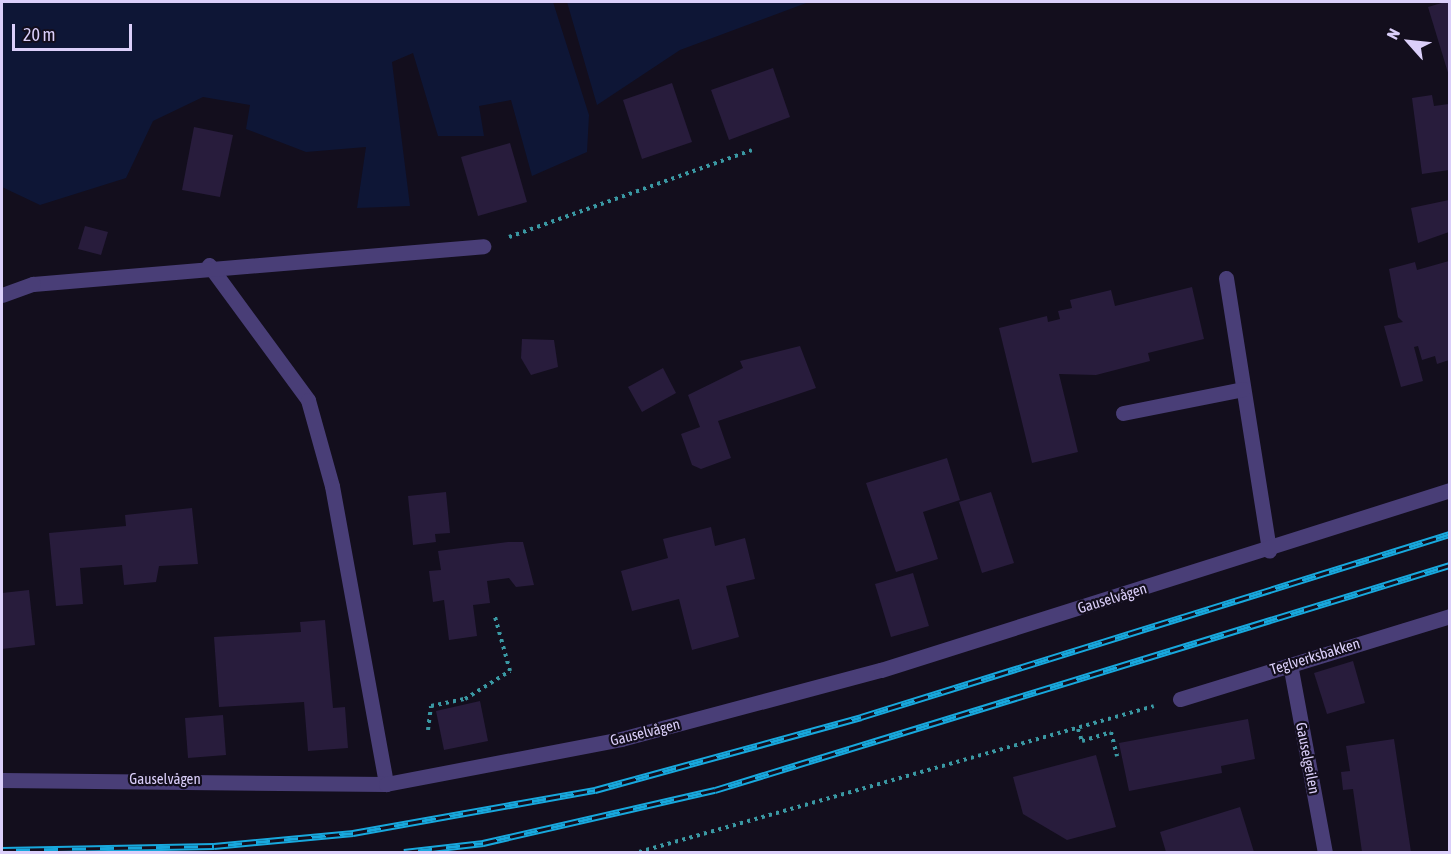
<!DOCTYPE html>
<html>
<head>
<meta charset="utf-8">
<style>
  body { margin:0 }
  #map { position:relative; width:1451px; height:854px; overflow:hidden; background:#130e1d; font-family:"Asap Condensed",sans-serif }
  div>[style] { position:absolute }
  .water>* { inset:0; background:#0e1636 }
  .building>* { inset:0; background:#281c3c }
  .path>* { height:4px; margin-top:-2px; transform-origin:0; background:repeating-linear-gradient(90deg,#3a98a3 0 3px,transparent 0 7.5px) }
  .service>* { height:15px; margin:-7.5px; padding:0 7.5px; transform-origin:7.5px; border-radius:7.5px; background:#493e77 }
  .minor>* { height:15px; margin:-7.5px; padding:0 7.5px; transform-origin:7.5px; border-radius:7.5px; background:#493e77 }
  .rail>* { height:7px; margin-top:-3.5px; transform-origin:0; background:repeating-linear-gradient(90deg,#130e1d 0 14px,#18a8dd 0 28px); box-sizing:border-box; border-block:2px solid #18a8dd }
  span { translate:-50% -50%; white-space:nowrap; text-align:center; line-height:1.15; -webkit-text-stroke:4.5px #130e1d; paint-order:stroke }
  .street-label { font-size:15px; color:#dbcffa }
  .frame { position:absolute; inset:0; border:3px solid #dbcffa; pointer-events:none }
  .north { position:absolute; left:1379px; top:12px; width:60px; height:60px; -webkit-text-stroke:4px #130e1d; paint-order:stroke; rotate:297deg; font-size:16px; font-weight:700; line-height:24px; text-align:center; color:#dbcffa }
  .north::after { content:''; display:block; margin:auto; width:21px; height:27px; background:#dbcffa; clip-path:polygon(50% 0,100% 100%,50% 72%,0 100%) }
  .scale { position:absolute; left:12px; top:24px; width:120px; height:27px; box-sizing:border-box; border:3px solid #dbcffa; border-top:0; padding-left:8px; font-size:18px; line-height:21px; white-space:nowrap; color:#dbcffa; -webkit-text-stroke:4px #130e1d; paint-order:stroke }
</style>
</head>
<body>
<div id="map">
  <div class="water">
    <i style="clip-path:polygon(2px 2px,553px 2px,589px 115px,587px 152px,532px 176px,511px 100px,479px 106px,484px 136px,438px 136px,413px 53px,392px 62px,410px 206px,357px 208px,366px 147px,306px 152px,246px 129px,250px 105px,203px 97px,153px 121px,126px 178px,40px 205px,2px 187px)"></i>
    <i style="clip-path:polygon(567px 2px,809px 2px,680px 50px,597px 105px)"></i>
  </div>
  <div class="building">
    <i style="clip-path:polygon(1445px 2px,1449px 2px,1449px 76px,1428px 7px)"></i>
    <i style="clip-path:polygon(773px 68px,790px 117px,729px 140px,711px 90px)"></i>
    <i style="clip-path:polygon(672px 83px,692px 142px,642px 159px,623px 100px)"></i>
    <i style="clip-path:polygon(1432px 95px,1434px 106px,1449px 104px,1449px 170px,1422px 174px,1412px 98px)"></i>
    <i style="clip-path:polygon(194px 127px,233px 135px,220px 197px,182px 190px)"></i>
    <i style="clip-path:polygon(510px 143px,527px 202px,478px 216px,461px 157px)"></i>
    <i style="clip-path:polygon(1449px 200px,1449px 232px,1418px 243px,1411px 208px)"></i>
    <i style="clip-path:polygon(85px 226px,108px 232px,101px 255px,78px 249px)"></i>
    <i style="clip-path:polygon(1449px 261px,1449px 360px,1437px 364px,1435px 356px,1422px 360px,1418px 346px,1414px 347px,1423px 381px,1401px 387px,1384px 326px,1403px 322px,1398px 317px,1389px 269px,1415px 262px,1417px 270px)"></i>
    <i style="clip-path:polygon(1192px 287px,1204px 339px,1148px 353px,1150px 361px,1096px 375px,1059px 374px,1078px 452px,1032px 463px,999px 328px,1047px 316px,1048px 322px,1060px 319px,1058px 311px,1072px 308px,1070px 300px,1111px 290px,1115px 306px)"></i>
    <i style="clip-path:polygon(522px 339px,554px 340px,558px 367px,531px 375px,521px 358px)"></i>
    <i style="clip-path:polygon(800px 346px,816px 388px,718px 421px,731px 458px,701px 469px,692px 465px,681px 434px,700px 427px,688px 395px,743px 368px,740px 361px)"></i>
    <i style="clip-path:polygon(663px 368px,676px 393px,642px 412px,628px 387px)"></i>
    <i style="clip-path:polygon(947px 458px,960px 500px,923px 512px,938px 559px,896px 572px,866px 483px)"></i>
    <i style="clip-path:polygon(446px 492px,450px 533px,435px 534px,436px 542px,413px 545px,408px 496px)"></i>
    <i style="clip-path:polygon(991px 492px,1014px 563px,982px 573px,959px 502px)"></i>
    <i style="clip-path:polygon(192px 508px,198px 564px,159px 566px,156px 582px,124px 585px,122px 565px,80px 568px,83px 604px,56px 606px,49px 533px,126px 526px,125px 515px)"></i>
    <i style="clip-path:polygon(711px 527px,715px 546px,745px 538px,755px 579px,726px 586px,739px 637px,692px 650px,679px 599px,632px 611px,621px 571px,668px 558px,663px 539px)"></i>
    <i style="clip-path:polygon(508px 542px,523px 542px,534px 585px,516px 587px,509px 578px,487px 581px,490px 603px,473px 605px,477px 636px,449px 640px,444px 600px,433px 602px,429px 571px,441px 570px,438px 551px)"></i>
    <i style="clip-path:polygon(913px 573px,929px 626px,891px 637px,875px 584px)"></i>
    <i style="clip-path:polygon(29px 590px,35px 645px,2px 649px,2px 593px)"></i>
    <i style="clip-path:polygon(325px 620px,333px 708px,345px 707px,348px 748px,308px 751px,304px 702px,219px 707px,214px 637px,301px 632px,300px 622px)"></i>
    <i style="clip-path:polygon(1353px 661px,1365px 703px,1327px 714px,1314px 673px)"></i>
    <i style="clip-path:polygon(480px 701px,488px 741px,444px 750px,436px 711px)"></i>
    <i style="clip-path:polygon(223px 715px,226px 755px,188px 758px,185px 718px)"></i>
    <i style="clip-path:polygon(1248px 719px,1255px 759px,1221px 766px,1222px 773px,1129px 791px,1119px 743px)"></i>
    <i style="clip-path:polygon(1394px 739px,1411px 852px,1362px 852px,1353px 789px,1343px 790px,1341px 772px,1350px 771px,1346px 746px)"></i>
    <i style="clip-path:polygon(1096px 755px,1116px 827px,1067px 840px,1023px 814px,1013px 777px)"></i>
    <i style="clip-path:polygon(1240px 807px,1254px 852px,1166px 852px,1160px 832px)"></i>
  </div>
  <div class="path">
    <i style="left:509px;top:237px;width:258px;rotate:-19.7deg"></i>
    <i style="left:1078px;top:729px;width:13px;rotate:72deg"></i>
    <i style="left:1082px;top:741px;width:30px;rotate:-17deg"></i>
    <i style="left:1111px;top:732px;width:25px;rotate:76deg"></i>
    <i style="left:428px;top:730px;width:24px;rotate:-83deg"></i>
    <i style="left:431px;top:706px;width:35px;rotate:-12deg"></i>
    <i style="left:465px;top:699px;width:53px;rotate:-31.9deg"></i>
    <i style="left:510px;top:671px;width:56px;rotate:-105.5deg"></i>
    <i style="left:639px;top:852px;width:535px;rotate:-15.83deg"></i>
  </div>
  <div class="service">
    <i style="left:209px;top:265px;width:167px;rotate:53.7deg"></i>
    <i style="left:308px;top:400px;width:89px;rotate:74.4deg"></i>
    <i style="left:332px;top:486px;width:303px;rotate:79.7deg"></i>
    <i style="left:1226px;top:278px;width:276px;rotate:81deg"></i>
    <i style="left:33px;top:284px;width:452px;rotate:-4.8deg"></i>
    <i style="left:1123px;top:413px;width:122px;rotate:-11.3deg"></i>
  </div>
  <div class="minor">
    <i style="left:2px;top:295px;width:33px;rotate:-20deg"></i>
    <i style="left:1290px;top:664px;width:191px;rotate:79.5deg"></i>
    <i style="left:1180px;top:699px;width:282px;rotate:-17.1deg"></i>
    <i style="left:2px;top:780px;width:384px;rotate:0.6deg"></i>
    <i style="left:386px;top:784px;width:239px;rotate:-10.8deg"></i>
    <i style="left:621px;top:739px;width:269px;rotate:-14.9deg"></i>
    <i style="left:881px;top:670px;width:597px;rotate:-17.55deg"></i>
  </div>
  <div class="rail">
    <i style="left:2px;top:850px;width:212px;rotate:-1.1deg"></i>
    <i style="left:214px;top:846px;width:140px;rotate:-5.3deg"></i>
    <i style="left:353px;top:833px;width:246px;rotate:-10.1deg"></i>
    <i style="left:595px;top:790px;width:276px;rotate:-15.3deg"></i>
    <i style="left:861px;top:717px;width:617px;rotate:-17.26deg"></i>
    <i style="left:404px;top:852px;width:80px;rotate:-6.5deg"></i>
    <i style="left:483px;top:843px;width:238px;rotate:-12.9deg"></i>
    <i style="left:715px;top:790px;width:769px;rotate:-17.02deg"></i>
  </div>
  <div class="street-label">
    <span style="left:1112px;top:598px;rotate:-17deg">Gauselvågen</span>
    <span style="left:1315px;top:656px;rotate:-17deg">Teglverksbakken</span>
    <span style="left:645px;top:732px;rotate:-14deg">Gauselvågen</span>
    <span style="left:1308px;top:758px;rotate:79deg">Gauselgeilen</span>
    <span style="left:165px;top:779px">Gauselvågen</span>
  </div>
  <div class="frame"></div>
  <div class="north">N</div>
  <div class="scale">20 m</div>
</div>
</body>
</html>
